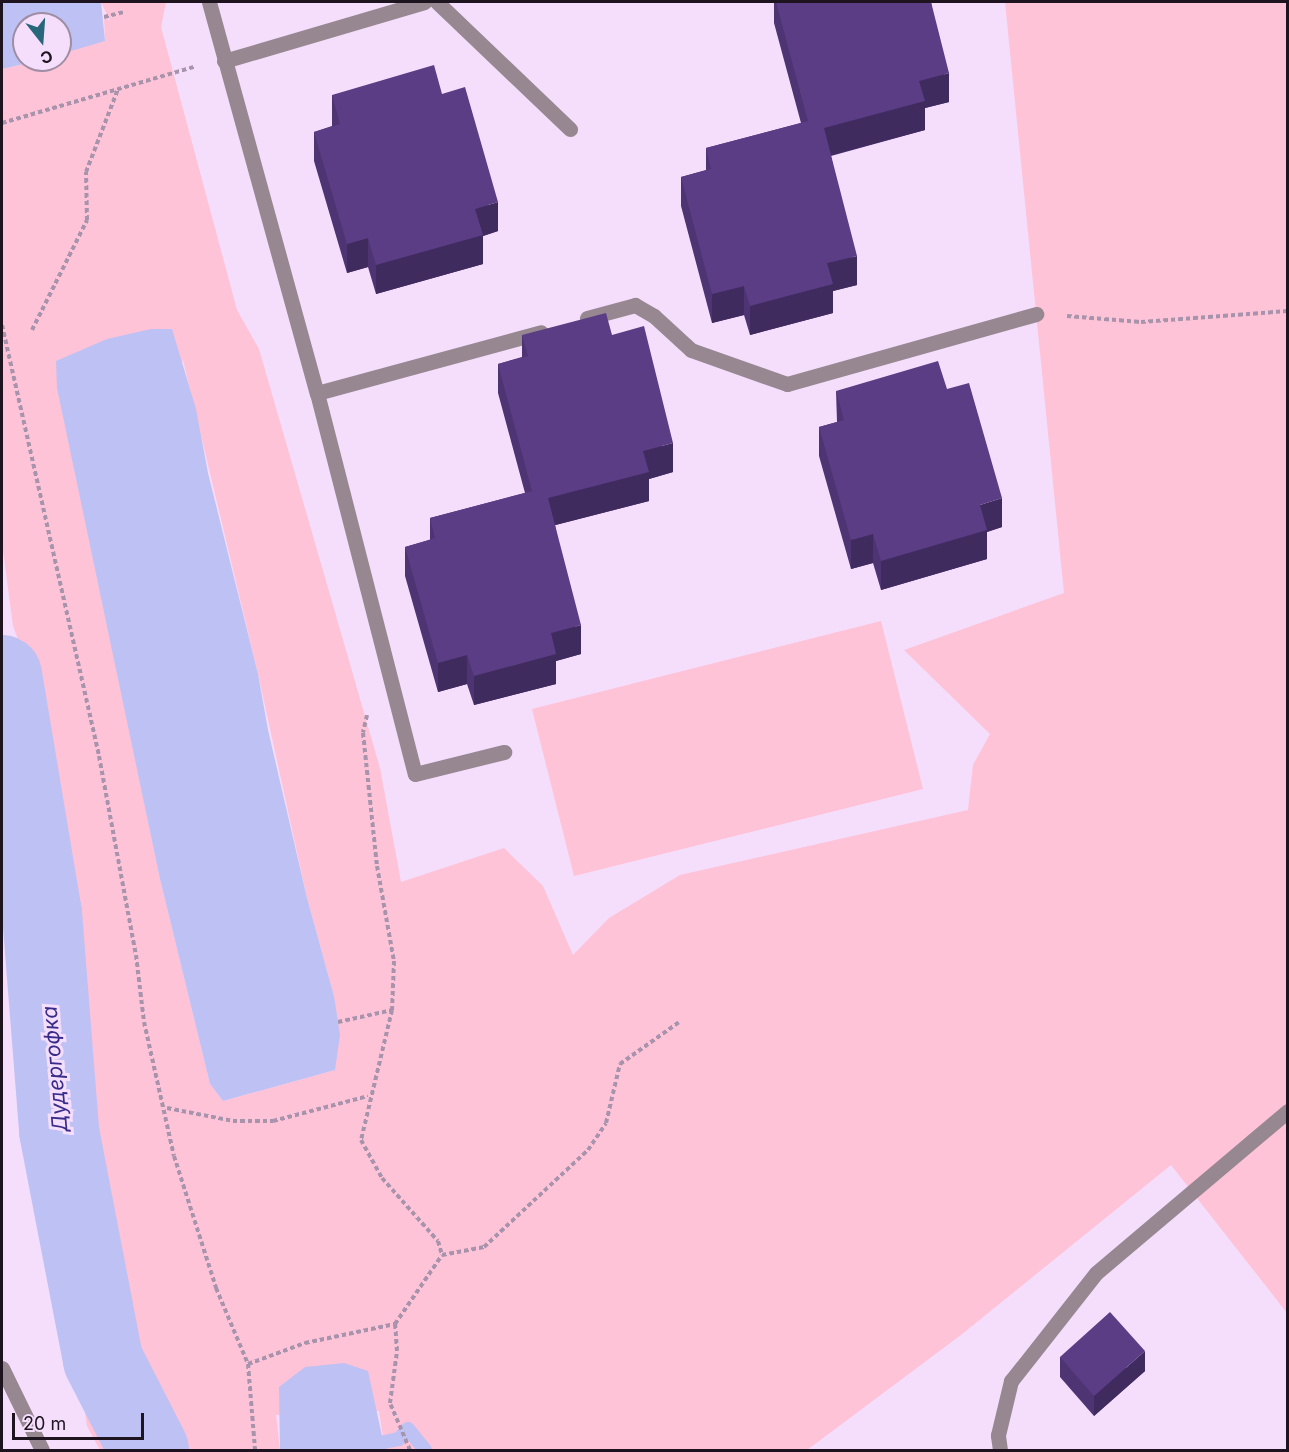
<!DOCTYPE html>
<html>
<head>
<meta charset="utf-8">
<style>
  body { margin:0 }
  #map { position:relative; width:1289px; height:1452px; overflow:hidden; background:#f5ddfc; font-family:Inter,sans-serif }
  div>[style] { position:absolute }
  .green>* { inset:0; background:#fec3d7 }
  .water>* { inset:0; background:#bec1f4 }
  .stream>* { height:14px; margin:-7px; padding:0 7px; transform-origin:7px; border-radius:7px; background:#bec1f4 }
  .river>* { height:80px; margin:-40px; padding:0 40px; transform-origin:40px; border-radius:40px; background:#bec1f4 }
  .path>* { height:4px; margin-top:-2px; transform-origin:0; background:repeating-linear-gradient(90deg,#a794ac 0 4.5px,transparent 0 7.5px) }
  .service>* { height:15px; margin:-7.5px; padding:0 7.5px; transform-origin:7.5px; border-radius:7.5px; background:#968791 }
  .wall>* { inset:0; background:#4e3473 }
  .shaded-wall>* { inset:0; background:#402b5e }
  .building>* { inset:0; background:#5b3d86 }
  span { translate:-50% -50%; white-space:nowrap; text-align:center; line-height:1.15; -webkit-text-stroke:6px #f5ddfc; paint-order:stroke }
  .water-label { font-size:21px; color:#372c8a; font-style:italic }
  .frame { position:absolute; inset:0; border:3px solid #1d141f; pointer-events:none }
  .north { position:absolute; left:12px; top:12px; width:60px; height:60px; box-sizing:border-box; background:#f5ddfc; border:2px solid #9f8da4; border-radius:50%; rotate:163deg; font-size:16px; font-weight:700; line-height:24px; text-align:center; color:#1d141f }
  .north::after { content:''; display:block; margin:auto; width:21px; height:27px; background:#28667c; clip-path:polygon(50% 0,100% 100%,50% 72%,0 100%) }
  .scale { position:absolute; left:12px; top:1413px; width:132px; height:27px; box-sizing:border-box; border:3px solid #1d141f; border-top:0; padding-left:8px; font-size:18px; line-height:21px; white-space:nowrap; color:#1d141f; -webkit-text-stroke:4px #f5ddfc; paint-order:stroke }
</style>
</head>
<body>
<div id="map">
  <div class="green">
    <i style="clip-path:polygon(evenodd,101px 2px,166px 2px,161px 27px,237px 310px,259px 349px,380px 768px,401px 882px,504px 848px,543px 886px,573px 955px,609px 918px,680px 875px,968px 810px,973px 765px,990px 734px,904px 650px,1064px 593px,1005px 2px,1287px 2px,1287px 1313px,1171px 1165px,961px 1335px,807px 1450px,385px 1450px,379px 1411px,276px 1415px,280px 1450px,100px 1450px,87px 1426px,36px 1065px,88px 1047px,70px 984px,70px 918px,33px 679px,13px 626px,2px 543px,2px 69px,28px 63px,27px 60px,60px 60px,60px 40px,67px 38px,70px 50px,105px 41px,104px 17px,110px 21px,101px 2px,183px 360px,258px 674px,307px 898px,334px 996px,335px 1070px,223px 1101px,210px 1084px,160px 879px,95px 562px,183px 360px)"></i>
    <i style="clip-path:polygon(881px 621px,923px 789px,574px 876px,532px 709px)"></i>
  </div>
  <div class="water">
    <i style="clip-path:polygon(2px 2px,101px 2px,105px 41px,71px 51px,67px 38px,60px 40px,60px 24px,24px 24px,24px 60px,28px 63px,2px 69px)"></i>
    <i style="clip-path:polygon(151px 329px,172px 329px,196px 409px,208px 473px,258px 674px,268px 730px,307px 898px,334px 996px,340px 1035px,335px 1070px,223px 1101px,210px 1084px,160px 879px,57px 388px,56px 361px,107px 339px)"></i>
    <i style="clip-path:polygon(344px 1363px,368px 1371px,385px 1450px,280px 1450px,279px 1387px,305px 1367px)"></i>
  </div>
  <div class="stream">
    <i style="left:379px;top:1443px;width:20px;rotate:-11deg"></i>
    <i style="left:399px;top:1439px;width:13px;rotate:-48deg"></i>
    <i style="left:408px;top:1429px;width:27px;rotate:51deg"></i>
  </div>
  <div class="river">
    <i style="left:2px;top:675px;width:241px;rotate:80.5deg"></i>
    <i style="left:42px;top:913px;width:219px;rotate:85.5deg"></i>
    <i style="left:59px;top:1131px;width:233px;rotate:79.1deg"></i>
    <i style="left:103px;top:1360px;width:101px;rotate:62.9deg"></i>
  </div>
  <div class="path">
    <i style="left:104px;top:17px;width:21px;rotate:-14deg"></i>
    <i style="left:2px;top:123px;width:200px;rotate:-16.3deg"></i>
    <i style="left:1067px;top:316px;width:74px;rotate:4.6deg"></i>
    <i style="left:1141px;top:322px;width:147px;rotate:-4.3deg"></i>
    <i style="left:2px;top:325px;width:442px;rotate:77.3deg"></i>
    <i style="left:99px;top:756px;width:202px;rotate:79.5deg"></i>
    <i style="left:136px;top:955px;width:67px;rotate:83.2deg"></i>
    <i style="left:144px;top:1022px;width:137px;rotate:77.4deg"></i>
    <i style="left:174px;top:1156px;width:139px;rotate:72.3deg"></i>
    <i style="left:216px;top:1288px;width:82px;rotate:67.2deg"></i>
    <i style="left:248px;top:1364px;width:86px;rotate:85.3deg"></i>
    <i style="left:32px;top:330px;width:123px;rotate:-63.4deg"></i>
    <i style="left:87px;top:220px;width:48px;rotate:-91.2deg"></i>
    <i style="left:86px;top:172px;width:89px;rotate:-68.9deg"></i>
    <i style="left:367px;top:715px;width:18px;rotate:103deg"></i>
    <i style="left:363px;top:733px;width:134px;rotate:84deg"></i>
    <i style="left:377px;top:866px;width:97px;rotate:79.9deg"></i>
    <i style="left:394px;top:961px;width:49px;rotate:92.3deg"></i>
    <i style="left:392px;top:1010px;width:134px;rotate:103.4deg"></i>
    <i style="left:361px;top:1140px;width:43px;rotate:61.1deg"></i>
    <i style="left:382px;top:1178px;width:84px;rotate:48.4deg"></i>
    <i style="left:438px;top:1241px;width:15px;rotate:74deg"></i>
    <i style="left:338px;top:1022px;width:55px;rotate:-12.5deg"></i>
    <i style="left:167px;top:1108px;width:67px;rotate:11.1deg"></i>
    <i style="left:233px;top:1121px;width:40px"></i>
    <i style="left:273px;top:1121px;width:98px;rotate:-14.7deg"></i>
    <i style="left:248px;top:1364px;width:61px;rotate:-20.2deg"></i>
    <i style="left:305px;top:1343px;width:92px;rotate:-11.9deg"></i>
    <i style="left:410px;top:1450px;width:51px;rotate:-113.1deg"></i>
    <i style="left:390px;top:1403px;width:52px;rotate:-82.3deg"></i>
    <i style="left:397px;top:1351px;width:27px;rotate:-94deg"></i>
    <i style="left:395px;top:1324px;width:83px;rotate:-55.7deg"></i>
    <i style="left:442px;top:1255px;width:43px;rotate:-10.8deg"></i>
    <i style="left:484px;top:1247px;width:142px;rotate:-43deg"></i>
    <i style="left:588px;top:1150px;width:32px;rotate:-56deg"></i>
    <i style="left:606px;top:1123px;width:61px;rotate:-76.7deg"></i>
    <i style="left:620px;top:1064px;width:72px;rotate:-35.4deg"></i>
  </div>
  <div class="service">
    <i style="left:209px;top:2px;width:406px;rotate:74.6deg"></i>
    <i style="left:317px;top:393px;width:393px;rotate:75.6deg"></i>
    <i style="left:415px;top:774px;width:92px;rotate:-13.9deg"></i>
    <i style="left:437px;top:2px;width:184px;rotate:43.7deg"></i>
    <i style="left:224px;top:61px;width:209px;rotate:-16.4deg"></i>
    <i style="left:587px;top:318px;width:50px;rotate:-15.2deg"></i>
    <i style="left:635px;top:305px;width:22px;rotate:30deg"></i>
    <i style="left:654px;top:316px;width:50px;rotate:42.6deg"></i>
    <i style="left:691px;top:350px;width:102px;rotate:19.5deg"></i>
    <i style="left:787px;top:384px;width:259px;rotate:-15.7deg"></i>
    <i style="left:317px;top:393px;width:232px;rotate:-15.2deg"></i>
    <i style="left:2px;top:1368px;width:91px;rotate:64deg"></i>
    <i style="left:1000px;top:1450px;width:15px;rotate:-98deg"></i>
    <i style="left:998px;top:1435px;width:56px;rotate:-76.5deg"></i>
    <i style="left:1011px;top:1381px;width:137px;rotate:-51.8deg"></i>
    <i style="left:1096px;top:1273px;width:251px;rotate:-40.2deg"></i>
  </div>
  <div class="wall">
    <i style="clip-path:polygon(774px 2px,931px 2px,949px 102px,925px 108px,925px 130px,831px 156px,857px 285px,833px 291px,833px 313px,750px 335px,744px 315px,712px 323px,681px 206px,681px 177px,706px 170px,706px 148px,801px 123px,774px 23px)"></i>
    <i style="clip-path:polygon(442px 94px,498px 231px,483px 236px,483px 264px,376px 294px,368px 267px,347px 273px,314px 161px,314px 132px,332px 126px,332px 95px)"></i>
    <i style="clip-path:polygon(522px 335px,612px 335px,673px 472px,649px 479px,649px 501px,555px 525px,581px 654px,556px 661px,556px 684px,474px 705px,467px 684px,438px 692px,405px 576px,405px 547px,430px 540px,430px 518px,525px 493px,498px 393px,498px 364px,522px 357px)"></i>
    <i style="clip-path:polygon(836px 391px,1002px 527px,987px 532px,987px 559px,881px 590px,873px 563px,851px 569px,819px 456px,819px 427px,837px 422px)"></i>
    <i style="clip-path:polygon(1060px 1357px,1145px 1371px,1094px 1416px,1060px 1377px)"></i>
  </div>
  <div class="shaded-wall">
    <i style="clip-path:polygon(949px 73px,949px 102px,925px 108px,925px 130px,824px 157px,824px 128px,919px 81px)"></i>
    <i style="clip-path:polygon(498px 202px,498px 231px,483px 236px,483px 264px,376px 294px,376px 265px,475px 209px)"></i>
    <i style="clip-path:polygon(368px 238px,368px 267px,347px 273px,347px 244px)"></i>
    <i style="clip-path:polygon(857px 256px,857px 285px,833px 291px,833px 313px,750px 335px,750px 306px,827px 263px)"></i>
    <i style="clip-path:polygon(744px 286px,744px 315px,712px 323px,712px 294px)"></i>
    <i style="clip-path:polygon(673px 443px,673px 472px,649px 479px,649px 501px,548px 527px,548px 498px,643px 451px)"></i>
    <i style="clip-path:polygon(1002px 498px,1002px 527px,987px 532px,987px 559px,881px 590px,881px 561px,980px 505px)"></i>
    <i style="clip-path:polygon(873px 534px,873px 563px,851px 569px,851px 540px)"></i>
    <i style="clip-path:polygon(581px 625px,581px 654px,556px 661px,556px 684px,474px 705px,474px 676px,551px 633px)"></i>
    <i style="clip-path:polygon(467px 655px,467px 684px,438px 692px,438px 663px)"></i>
    <i style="clip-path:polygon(1145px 1351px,1145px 1371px,1094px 1416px,1094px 1396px)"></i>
  </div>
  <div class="building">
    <i style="clip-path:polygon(776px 2px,931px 2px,949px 73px,919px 81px,925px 101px,824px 128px,857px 256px,827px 263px,833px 284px,750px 306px,744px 286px,712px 294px,681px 177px,711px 169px,706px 148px,808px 121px)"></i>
    <i style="clip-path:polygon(434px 65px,442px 94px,465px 87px,498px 202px,475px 209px,483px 235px,376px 265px,368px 238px,347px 244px,314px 132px,340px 124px,332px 95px)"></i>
    <i style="clip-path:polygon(606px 313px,612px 335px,644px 326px,673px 443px,643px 451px,649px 472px,548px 498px,581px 625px,551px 633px,556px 654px,474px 676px,467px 655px,438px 663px,405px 547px,435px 538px,430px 518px,532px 491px,498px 364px,528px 356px,522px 335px)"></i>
    <i style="clip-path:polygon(938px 361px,947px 389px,969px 383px,1002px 498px,980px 505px,987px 530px,881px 561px,873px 534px,851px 540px,819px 427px,844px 420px,836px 391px)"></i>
    <i style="clip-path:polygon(1110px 1312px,1145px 1351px,1094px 1396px,1060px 1357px)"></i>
  </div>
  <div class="water-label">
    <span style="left:55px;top:1069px;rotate:-95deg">Дудергофка</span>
  </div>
  <div class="frame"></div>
  <div class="north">С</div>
  <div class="scale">20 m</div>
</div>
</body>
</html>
